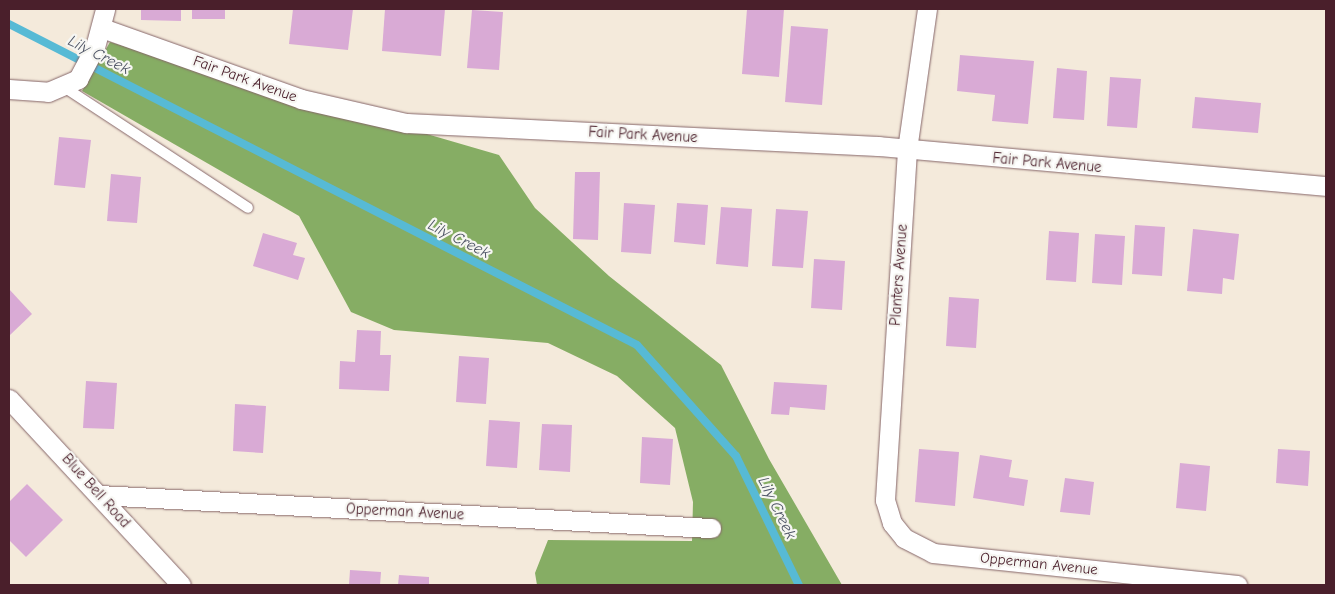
<!DOCTYPE html>
<html>
<head>
<meta charset="utf-8">
<style>
  body { margin:0 }
  #map { position:relative; width:1335px; height:594px; overflow:hidden; background:#f4eadb; font-family:"Comic Neue",sans-serif }
  div>[style] { position:absolute }
  .forest>* { inset:0; background:#86ad64 }
  .stream>* { height:8px; margin:-4px; padding:0 4px; transform-origin:4px; border-radius:4px; background:#57bad5 }
  .building>* { inset:0; background:#d9aad5 }
  .roads { filter:drop-shadow(0 0 1px #866669) drop-shadow(0 0 1px #866669) }
  .service>* { height:10px; margin:-5px; padding:0 5px; transform-origin:5px; border-radius:5px; background:#fff }
  .minor>* { height:19px; margin:-9.5px; padding:0 9.5px; transform-origin:9.5px; border-radius:9.5px; background:#fff }
  span { translate:-50% -50%; white-space:nowrap; text-align:center; line-height:1.15; -webkit-text-stroke:4.5px #f6f6f2; paint-order:stroke }
  .street-label { font-size:15px; color:#4a1f2b }
  .water-label { font-size:16px; color:#4f5566; font-style:italic }
  .frame { position:absolute; inset:0; border:10px solid #4a1f2b; pointer-events:none }
</style>
</head>
<body>
<div id="map">
  <div class="forest">
    <i style="clip-path:polygon(110px 42px,499px 155px,535px 208px,609px 276px,721px 365px,769px 459px,842px 585px,537px 585px,535px 573px,548px 540px,692px 541px,693px 502px,675px 428px,617px 376px,548px 343px,394px 330px,351px 312px,299px 216px,82px 91px)"></i>
  </div>
  <div class="stream">
    <i style="left:9px;top:24px;width:705px;rotate:27.07deg"></i>
    <i style="left:637px;top:345px;width:149px;rotate:48.3deg"></i>
    <i style="left:736px;top:456px;width:144px;rotate:64deg"></i>
  </div>
  <div class="building">
    <i style="clip-path:polygon(141px 9px,181px 9px,181px 21px,141px 20px)"></i>
    <i style="clip-path:polygon(192px 9px,225px 9px,225px 19px,192px 19px)"></i>
    <i style="clip-path:polygon(293px 9px,353px 9px,348px 50px,289px 44px)"></i>
    <i style="clip-path:polygon(385px 9px,445px 9px,441px 56px,382px 51px)"></i>
    <i style="clip-path:polygon(747px 9px,784px 9px,779px 77px,742px 74px)"></i>
    <i style="clip-path:polygon(472px 10px,503px 12px,499px 70px,467px 68px)"></i>
    <i style="clip-path:polygon(791px 26px,828px 29px,822px 105px,785px 102px)"></i>
    <i style="clip-path:polygon(960px 55px,1034px 61px,1028px 124px,992px 121px,995px 95px,957px 91px)"></i>
    <i style="clip-path:polygon(1057px 68px,1087px 71px,1084px 120px,1053px 118px)"></i>
    <i style="clip-path:polygon(1110px 77px,1141px 79px,1137px 128px,1107px 126px)"></i>
    <i style="clip-path:polygon(1195px 97px,1261px 103px,1258px 133px,1192px 128px)"></i>
    <i style="clip-path:polygon(59px 137px,91px 140px,85px 188px,54px 185px)"></i>
    <i style="clip-path:polygon(575px 172px,600px 172px,598px 240px,573px 239px)"></i>
    <i style="clip-path:polygon(111px 174px,141px 177px,137px 223px,107px 221px)"></i>
    <i style="clip-path:polygon(624px 203px,655px 205px,651px 254px,621px 252px)"></i>
    <i style="clip-path:polygon(677px 203px,708px 205px,705px 245px,674px 242px)"></i>
    <i style="clip-path:polygon(721px 207px,752px 209px,748px 267px,716px 264px)"></i>
    <i style="clip-path:polygon(776px 209px,808px 211px,803px 268px,772px 266px)"></i>
    <i style="clip-path:polygon(1135px 225px,1165px 227px,1162px 276px,1132px 274px)"></i>
    <i style="clip-path:polygon(1193px 229px,1239px 234px,1234px 280px,1223px 278px,1222px 294px,1187px 291px)"></i>
    <i style="clip-path:polygon(1049px 231px,1079px 233px,1076px 282px,1046px 280px)"></i>
    <i style="clip-path:polygon(263px 233px,297px 243px,293px 255px,305px 258px,298px 280px,253px 266px)"></i>
    <i style="clip-path:polygon(1095px 234px,1125px 236px,1122px 285px,1092px 283px)"></i>
    <i style="clip-path:polygon(814px 259px,845px 261px,842px 310px,811px 308px)"></i>
    <i style="clip-path:polygon(9px 289px,32px 314px,10px 335px,9px 334px)"></i>
    <i style="clip-path:polygon(949px 297px,979px 299px,976px 348px,946px 346px)"></i>
    <i style="clip-path:polygon(357px 330px,381px 331px,380px 355px,391px 355px,389px 391px,339px 389px,340px 361px,355px 362px)"></i>
    <i style="clip-path:polygon(459px 356px,489px 358px,486px 404px,456px 402px)"></i>
    <i style="clip-path:polygon(86px 381px,117px 383px,114px 429px,83px 428px)"></i>
    <i style="clip-path:polygon(774px 382px,827px 385px,825px 410px,790px 407px,789px 415px,771px 414px)"></i>
    <i style="clip-path:polygon(235px 404px,266px 406px,263px 453px,233px 451px)"></i>
    <i style="clip-path:polygon(489px 420px,520px 422px,517px 468px,486px 466px)"></i>
    <i style="clip-path:polygon(542px 424px,572px 425px,570px 472px,539px 470px)"></i>
    <i style="clip-path:polygon(642px 437px,673px 439px,670px 485px,640px 483px)"></i>
    <i style="clip-path:polygon(919px 449px,959px 452px,955px 506px,915px 502px)"></i>
    <i style="clip-path:polygon(1278px 449px,1310px 451px,1308px 486px,1276px 483px)"></i>
    <i style="clip-path:polygon(980px 455px,1012px 460px,1009px 477px,1028px 480px,1024px 506px,973px 498px)"></i>
    <i style="clip-path:polygon(1180px 463px,1210px 466px,1206px 511px,1176px 508px)"></i>
    <i style="clip-path:polygon(1065px 478px,1094px 482px,1090px 515px,1060px 512px)"></i>
    <i style="clip-path:polygon(27px 484px,63px 520px,26px 557px,9px 540px,9px 502px)"></i>
    <i style="clip-path:polygon(350px 570px,381px 572px,380px 585px,349px 585px)"></i>
    <i style="clip-path:polygon(399px 575px,429px 577px,429px 585px,398px 585px)"></i>
  </div>
  <div class="roads">
    <div class="service">
      <i style="left:64px;top:87px;width:220px;rotate:33.3deg"></i>
    </div>
    <div class="minor">
      <i style="left:927px;top:9px;width:142px;rotate:98.1deg"></i>
      <i style="left:907px;top:150px;width:351px;rotate:93.6deg"></i>
      <i style="left:885px;top:500px;width:24px;rotate:73deg"></i>
      <i style="left:892px;top:523px;width:19px;rotate:51deg"></i>
      <i style="left:904px;top:538px;width:33px;rotate:27deg"></i>
      <i style="left:933px;top:553px;width:306px;rotate:6deg"></i>
      <i style="left:102px;top:28px;width:211px;rotate:19.6deg"></i>
      <i style="left:301px;top:99px;width:108px;rotate:12.9deg"></i>
      <i style="left:406px;top:123px;width:473px;rotate:2.8deg"></i>
      <i style="left:878px;top:146px;width:450px;rotate:5.1deg"></i>
      <i style="left:9px;top:89px;width:39px;rotate:4deg"></i>
      <i style="left:48px;top:92px;width:33px;rotate:-23deg"></i>
      <i style="left:78px;top:79px;width:36px;rotate:-62deg"></i>
      <i style="left:95px;top:47px;width:39px;rotate:-75deg"></i>
      <i style="left:9px;top:399px;width:253px;rotate:47.2deg"></i>
      <i style="left:99px;top:495px;width:613px;rotate:3.09deg"></i>
    </div>
  </div>
  <div class="street-label">
    <span style="left:245px;top:79px;rotate:20deg">Fair Park Avenue</span>
    <span style="left:643px;top:135px;rotate:3deg">Fair Park Avenue</span>
    <span style="left:1047px;top:163px;rotate:5deg">Fair Park Avenue</span>
    <span style="left:899px;top:275px;rotate:-86deg">Planters Avenue</span>
    <span style="left:96px;top:491px;rotate:48deg">Blue Bell Road</span>
    <span style="left:405px;top:512px;rotate:3deg">Opperman Avenue</span>
    <span style="left:1039px;top:564px;rotate:6deg">Opperman Avenue</span>
  </div>
  <div class="water-label">
    <span style="left:99px;top:55px;rotate:27deg">Lily Creek</span>
    <span style="left:459px;top:239px;rotate:27deg">Lily Creek</span>
    <span style="left:777px;top:508px;rotate:64deg">Lily Creek</span>
  </div>
  <div class="frame"></div>
</div>
</body>
</html>
